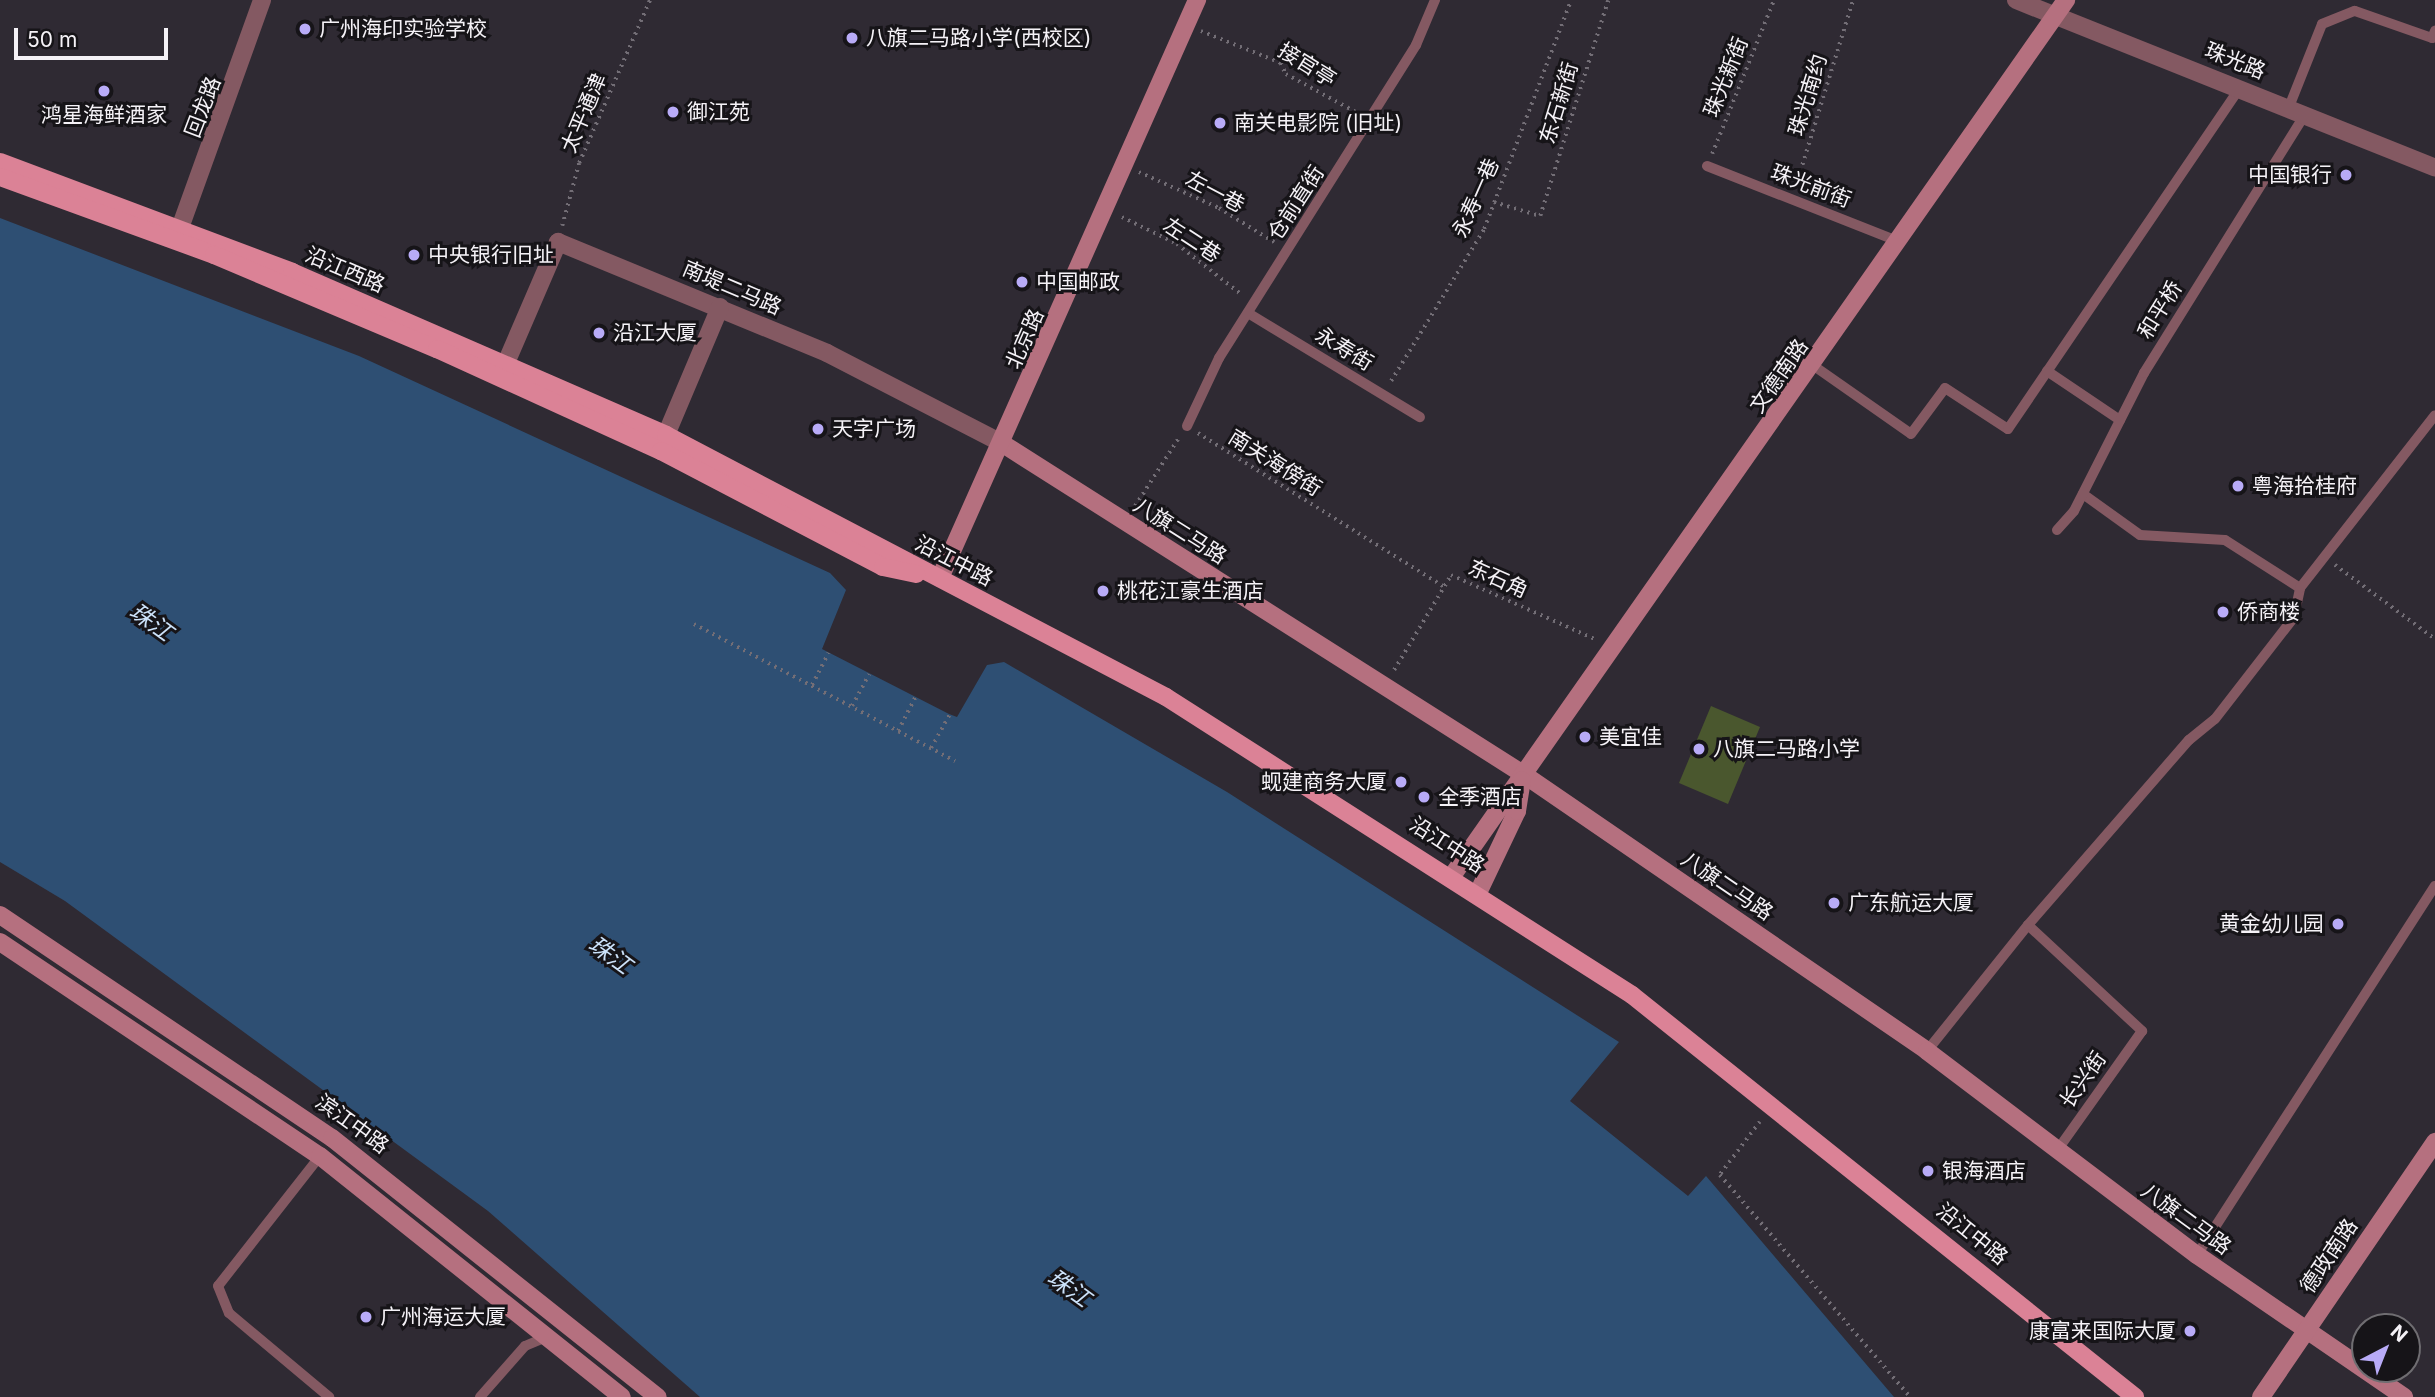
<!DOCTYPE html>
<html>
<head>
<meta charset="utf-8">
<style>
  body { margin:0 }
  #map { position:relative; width:2435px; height:1397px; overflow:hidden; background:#2f2a33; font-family:Inter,"Noto Sans SC",sans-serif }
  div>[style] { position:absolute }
  .green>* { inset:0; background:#4a572e }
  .water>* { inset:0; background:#2e4f73 }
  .path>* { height:3.5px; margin-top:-1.75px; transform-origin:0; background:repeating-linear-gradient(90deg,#736e76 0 2px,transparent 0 7px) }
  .lane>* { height:10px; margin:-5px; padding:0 5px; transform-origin:5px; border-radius:5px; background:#845962 }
  .street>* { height:18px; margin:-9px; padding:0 9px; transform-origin:9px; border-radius:9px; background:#845962 }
  .secondary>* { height:18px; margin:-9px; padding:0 9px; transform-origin:9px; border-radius:9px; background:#b5707f }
  .primary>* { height:18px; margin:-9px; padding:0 9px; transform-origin:9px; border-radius:9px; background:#db8296 }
  .dots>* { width:19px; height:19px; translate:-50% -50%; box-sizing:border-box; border:4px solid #161418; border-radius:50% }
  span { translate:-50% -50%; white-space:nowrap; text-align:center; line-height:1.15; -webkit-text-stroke:6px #161418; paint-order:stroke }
  .poi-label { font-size:21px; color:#f5f2f7 }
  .left { translate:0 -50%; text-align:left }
  .right { translate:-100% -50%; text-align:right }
  .street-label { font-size:21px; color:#f5f2f7 }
  .water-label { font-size:23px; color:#cce2fa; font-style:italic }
  .north { position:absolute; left:2351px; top:1313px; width:70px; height:70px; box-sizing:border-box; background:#161418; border:2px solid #6f6d71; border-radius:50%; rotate:42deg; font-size:19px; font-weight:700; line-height:28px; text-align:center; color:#f5f2f7 }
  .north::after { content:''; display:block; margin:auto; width:24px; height:32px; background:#b8abf7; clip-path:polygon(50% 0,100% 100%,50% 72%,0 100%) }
  .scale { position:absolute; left:14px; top:28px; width:154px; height:32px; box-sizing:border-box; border:4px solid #f5f2f7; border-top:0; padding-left:9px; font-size:21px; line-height:24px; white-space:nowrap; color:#f5f2f7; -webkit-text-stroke:5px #161418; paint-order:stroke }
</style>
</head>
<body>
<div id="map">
  <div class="green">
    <i style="clip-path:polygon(1711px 706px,1760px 727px,1728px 804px,1679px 783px)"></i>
  </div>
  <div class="water">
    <i style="clip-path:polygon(0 218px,359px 356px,830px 573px,846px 590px,822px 649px,949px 714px,957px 717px,987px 665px,1004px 662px,1227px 792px,1619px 1042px,1570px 1101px,1688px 1196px,1706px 1176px,1894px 1397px,700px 1397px,488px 1211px,65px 901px,0 862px)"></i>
  </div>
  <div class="path">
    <i style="left:1201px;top:31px;width:86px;rotate:21.8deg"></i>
    <i style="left:1281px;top:63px;width:12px;rotate:66deg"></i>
    <i style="left:1286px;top:74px;width:80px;rotate:28.5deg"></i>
    <i style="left:1712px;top:154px;width:166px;rotate:-68.1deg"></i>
    <i style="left:1139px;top:172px;width:88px;rotate:24.2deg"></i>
    <i style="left:1219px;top:208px;width:65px;rotate:31.7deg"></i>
    <i style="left:1796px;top:185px;width:194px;rotate:-72.9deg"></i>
    <i style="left:1494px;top:202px;width:48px;rotate:16.9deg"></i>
    <i style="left:1540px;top:216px;width:226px;rotate:-72.5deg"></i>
    <i style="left:1122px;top:217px;width:61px;rotate:26.1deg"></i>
    <i style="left:1177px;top:244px;width:81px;rotate:38deg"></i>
    <i style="left:562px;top:226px;width:65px;rotate:-74.9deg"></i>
    <i style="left:579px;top:163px;width:178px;rotate:-66.5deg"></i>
    <i style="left:1391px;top:381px;width:178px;rotate:-58.5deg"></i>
    <i style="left:1484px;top:229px;width:245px;rotate:-69.2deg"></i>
    <i style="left:1198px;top:433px;width:290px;rotate:32deg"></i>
    <i style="left:1135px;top:506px;width:83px;rotate:-57.3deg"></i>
    <i style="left:2335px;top:565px;width:124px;rotate:36.5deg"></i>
    <i style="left:694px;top:624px;width:295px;rotate:27.7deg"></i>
    <i style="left:1394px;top:670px;width:111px;rotate:-59deg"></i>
    <i style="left:1451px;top:575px;width:158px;rotate:24deg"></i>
    <i style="left:812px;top:685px;width:36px;rotate:-63deg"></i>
    <i style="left:852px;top:706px;width:36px;rotate:-62deg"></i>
    <i style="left:898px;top:731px;width:38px;rotate:-63deg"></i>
    <i style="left:931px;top:748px;width:38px;rotate:-61deg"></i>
    <i style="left:1760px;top:1122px;width:66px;rotate:127deg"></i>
    <i style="left:1720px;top:1175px;width:292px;rotate:49.4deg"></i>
  </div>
  <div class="lane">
    <i style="left:2289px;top:107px;width:89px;rotate:-68.3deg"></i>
    <i style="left:2322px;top:24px;width:35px;rotate:-22deg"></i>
    <i style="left:2355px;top:11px;width:82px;rotate:19.3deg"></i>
    <i style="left:2432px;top:38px;width:8px;rotate:-67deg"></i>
    <i style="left:1707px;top:166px;width:207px;rotate:21.5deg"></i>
    <i style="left:1248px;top:313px;width:201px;rotate:31.2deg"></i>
    <i style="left:1814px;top:366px;width:118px;rotate:35deg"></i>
    <i style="left:1911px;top:434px;width:57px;rotate:-53.5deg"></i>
    <i style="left:1945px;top:388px;width:75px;rotate:33.1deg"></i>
    <i style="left:2008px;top:429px;width:412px;rotate:-55.8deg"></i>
    <i style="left:2047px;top:371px;width:88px;rotate:33.9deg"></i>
    <i style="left:1187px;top:426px;width:75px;rotate:-64.8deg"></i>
    <i style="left:1219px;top:358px;width:370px;rotate:-57.8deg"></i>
    <i style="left:1416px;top:45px;width:49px;rotate:-67.1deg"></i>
    <i style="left:2083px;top:494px;width:70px;rotate:35.7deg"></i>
    <i style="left:2140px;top:535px;width:85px;rotate:3.4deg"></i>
    <i style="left:2225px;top:540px;width:89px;rotate:32.6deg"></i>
    <i style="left:2057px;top:530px;width:25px;rotate:-48deg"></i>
    <i style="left:2074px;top:511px;width:155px;rotate:-63.1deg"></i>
    <i style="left:2144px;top:373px;width:305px;rotate:-58.1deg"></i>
    <i style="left:2028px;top:925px;width:156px;rotate:42.9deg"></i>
    <i style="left:2142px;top:1031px;width:148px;rotate:125.4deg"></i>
    <i style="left:1927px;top:1051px;width:161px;rotate:-51.3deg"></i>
    <i style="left:2028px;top:925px;width:245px;rotate:-49deg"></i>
    <i style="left:2189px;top:740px;width:33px;rotate:-39deg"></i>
    <i style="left:2215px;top:719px;width:129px;rotate:-52.2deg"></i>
    <i style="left:2294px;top:617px;width:30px;rotate:-78deg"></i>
    <i style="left:2300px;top:588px;width:219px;rotate:-52deg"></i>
    <i style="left:320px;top:1156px;width:165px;rotate:128.1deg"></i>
    <i style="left:218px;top:1286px;width:29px;rotate:68deg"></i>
    <i style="left:229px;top:1313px;width:131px;rotate:40deg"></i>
    <i style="left:2197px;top:1255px;width:439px;rotate:-57.2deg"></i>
    <i style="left:480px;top:1397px;width:68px;rotate:-48.6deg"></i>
    <i style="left:525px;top:1346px;width:26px;rotate:-23deg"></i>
  </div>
  <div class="street">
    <i style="left:2016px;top:0;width:451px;rotate:21.8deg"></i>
    <i style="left:180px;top:228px;width:242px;rotate:-70.2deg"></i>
    <i style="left:506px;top:363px;width:132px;rotate:-66.7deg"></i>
    <i style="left:558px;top:242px;width:291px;rotate:22.4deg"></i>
    <i style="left:827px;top:353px;width:198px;rotate:27.3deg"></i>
    <i style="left:666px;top:435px;width:139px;rotate:-67.1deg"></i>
  </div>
  <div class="secondary">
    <i style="left:1003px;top:444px;width:616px;rotate:32.4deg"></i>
    <i style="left:1523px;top:774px;width:490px;rotate:34.4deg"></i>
    <i style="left:1927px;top:1051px;width:338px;rotate:37.1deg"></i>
    <i style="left:2197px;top:1255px;width:251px;rotate:34.4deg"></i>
    <i style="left:940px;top:578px;width:633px;rotate:-66.03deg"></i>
    <i style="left:1452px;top:876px;width:1070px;rotate:-54.97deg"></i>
    <i style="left:1478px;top:893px;width:91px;rotate:-64.6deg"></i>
    <i style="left:1517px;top:811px;width:31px;rotate:-81deg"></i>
    <i style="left:0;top:915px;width:400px;rotate:33.9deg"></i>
    <i style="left:332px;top:1138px;width:416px;rotate:38.5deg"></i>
    <i style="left:0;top:942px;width:385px;rotate:33.8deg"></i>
    <i style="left:320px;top:1156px;width:386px;rotate:38.6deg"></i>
    <i style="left:2261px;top:1397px;width:309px;rotate:-55.7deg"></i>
  </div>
  <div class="primary">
    <i style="left:0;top:162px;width:312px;rotate:20.6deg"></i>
    <i style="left:292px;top:272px;width:408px;rotate:23.5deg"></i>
    <i style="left:666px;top:435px;width:564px;rotate:27.65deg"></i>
    <i style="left:1166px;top:697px;width:553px;rotate:32.6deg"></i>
    <i style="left:1632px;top:995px;width:644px;rotate:38.63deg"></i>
    <i style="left:0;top:177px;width:228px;rotate:20deg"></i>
    <i style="left:214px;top:255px;width:242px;rotate:22.9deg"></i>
    <i style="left:437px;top:349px;width:246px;rotate:24.5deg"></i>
    <i style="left:661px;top:451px;width:250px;rotate:27.6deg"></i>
    <i style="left:883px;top:567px;width:34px;rotate:12deg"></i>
  </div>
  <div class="dots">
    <i style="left:305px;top:29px;background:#b8abf7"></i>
    <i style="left:852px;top:38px;background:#b8abf7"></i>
    <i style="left:104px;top:91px;background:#b8abf7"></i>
    <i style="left:673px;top:112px;background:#b8abf7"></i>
    <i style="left:1220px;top:123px;background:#b8abf7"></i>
    <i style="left:2346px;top:175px;background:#b8abf7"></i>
    <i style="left:414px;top:255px;background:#b8abf7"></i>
    <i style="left:1022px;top:282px;background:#b8abf7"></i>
    <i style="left:599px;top:333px;background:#b8abf7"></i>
    <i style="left:818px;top:429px;background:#b8abf7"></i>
    <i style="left:2238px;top:486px;background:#b8abf7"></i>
    <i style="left:1103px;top:591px;background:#b8abf7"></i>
    <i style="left:2223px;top:612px;background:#b8abf7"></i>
    <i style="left:1585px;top:737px;background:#b8abf7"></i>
    <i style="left:1699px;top:749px;background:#b8abf7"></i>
    <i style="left:1401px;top:782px;background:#b8abf7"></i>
    <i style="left:1424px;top:797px;background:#b8abf7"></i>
    <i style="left:1834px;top:903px;background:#b8abf7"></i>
    <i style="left:2338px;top:924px;background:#b8abf7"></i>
    <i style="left:1928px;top:1171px;background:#b8abf7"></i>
    <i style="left:366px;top:1317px;background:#b8abf7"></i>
    <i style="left:2190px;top:1331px;background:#b8abf7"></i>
  </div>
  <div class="poi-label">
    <span class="left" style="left:319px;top:29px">广州海印实验学校</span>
    <span class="left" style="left:866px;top:38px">八旗二马路小学(西校区)</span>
    <span class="left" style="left:687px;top:112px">御江苑</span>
    <span style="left:104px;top:115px">鸿星海鲜酒家</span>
    <span class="left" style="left:1234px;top:123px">南关电影院 (旧址)</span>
    <span class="right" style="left:2332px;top:175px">中国银行</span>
    <span class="left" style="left:428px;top:255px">中央银行旧址</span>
    <span class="left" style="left:1036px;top:282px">中国邮政</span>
    <span class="left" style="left:613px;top:333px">沿江大厦</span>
    <span class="left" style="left:832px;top:429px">天字广场</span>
    <span class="left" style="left:2252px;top:486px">粤海拾桂府</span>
    <span class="left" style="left:1117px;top:591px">桃花江豪生酒店</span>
    <span class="left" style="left:2237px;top:612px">侨商楼</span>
    <span class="left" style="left:1599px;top:737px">美宜佳</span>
    <span class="left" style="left:1713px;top:749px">八旗二马路小学</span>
    <span class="right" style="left:1387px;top:782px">蚬建商务大厦</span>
    <span class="left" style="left:1438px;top:797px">全季酒店</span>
    <span class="left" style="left:1848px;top:903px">广东航运大厦</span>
    <span class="right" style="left:2324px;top:924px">黄金幼儿园</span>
    <span class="left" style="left:1942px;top:1171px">银海酒店</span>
    <span class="left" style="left:380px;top:1317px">广州海运大厦</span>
    <span class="right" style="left:2176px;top:1331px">康富来国际大厦</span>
  </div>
  <div class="street-label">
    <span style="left:2235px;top:61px;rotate:22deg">珠光路</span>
    <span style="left:1307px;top:65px;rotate:32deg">接官亭</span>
    <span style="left:1726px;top:77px;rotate:-68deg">珠光新街</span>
    <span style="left:1808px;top:95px;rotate:-73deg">珠光南约</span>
    <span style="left:1559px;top:103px;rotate:-73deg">东石新街</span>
    <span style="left:203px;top:107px;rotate:-69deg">回龙路</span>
    <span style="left:584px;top:113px;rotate:-67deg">太平通津</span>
    <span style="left:1811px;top:186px;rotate:21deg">珠光前街</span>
    <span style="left:1215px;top:192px;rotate:28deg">左一巷</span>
    <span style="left:1476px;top:198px;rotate:-66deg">永寿一巷</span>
    <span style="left:1296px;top:203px;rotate:-57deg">仓前直街</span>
    <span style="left:1192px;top:240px;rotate:33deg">左二巷</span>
    <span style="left:345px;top:270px;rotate:23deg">沿江西路</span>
    <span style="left:732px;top:288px;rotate:23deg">南堤二马路</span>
    <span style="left:2160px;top:310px;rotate:-58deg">和平桥</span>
    <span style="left:1025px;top:339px;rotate:-66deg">北京路</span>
    <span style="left:1344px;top:349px;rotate:31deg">永寿街</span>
    <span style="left:1779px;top:376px;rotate:-55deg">文德南路</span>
    <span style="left:1275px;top:463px;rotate:32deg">南关海傍街</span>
    <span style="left:1180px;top:531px;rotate:32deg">八旗二马路</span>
    <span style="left:954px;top:561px;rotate:27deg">沿江中路</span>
    <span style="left:1498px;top:579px;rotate:24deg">东石角</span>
    <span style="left:1447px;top:845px;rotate:33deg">沿江中路</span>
    <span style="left:1727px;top:886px;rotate:34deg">八旗二马路</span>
    <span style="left:2083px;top:1080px;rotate:-55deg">长兴街</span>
    <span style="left:352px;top:1124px;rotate:36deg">滨江中路</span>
    <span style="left:2186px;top:1219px;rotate:36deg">八旗二马路</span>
    <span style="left:1972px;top:1234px;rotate:39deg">沿江中路</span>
    <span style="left:2329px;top:1256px;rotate:-56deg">德政南路</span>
  </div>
  <div class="water-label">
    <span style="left:151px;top:622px;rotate:36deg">珠江</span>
    <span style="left:610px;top:955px;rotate:36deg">珠江</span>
    <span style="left:1069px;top:1288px;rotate:36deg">珠江</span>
  </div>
  <div class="north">N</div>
  <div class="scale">50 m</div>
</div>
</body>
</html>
